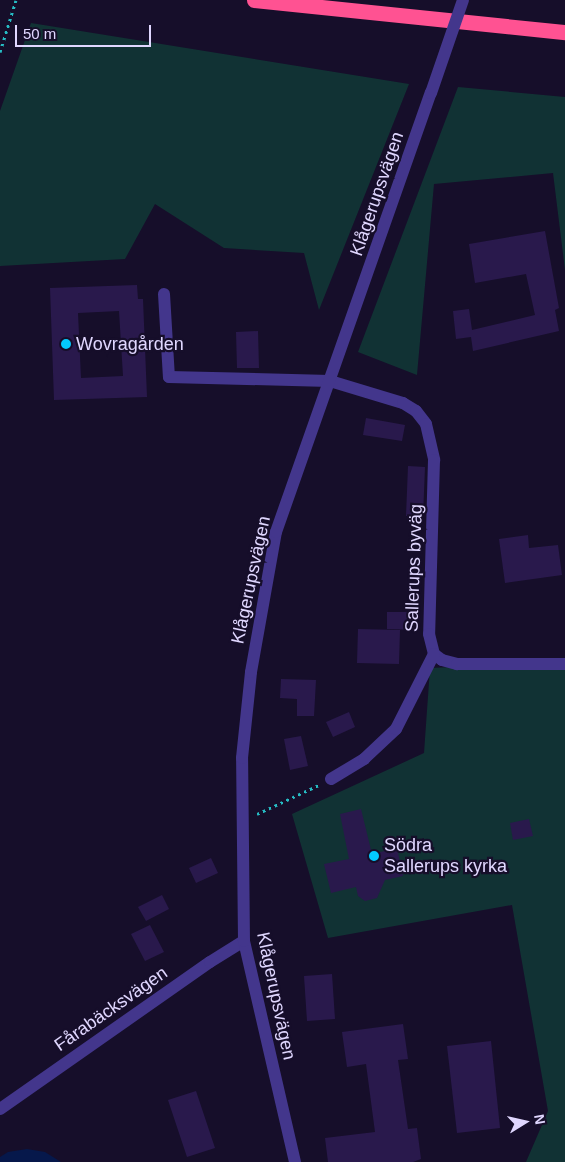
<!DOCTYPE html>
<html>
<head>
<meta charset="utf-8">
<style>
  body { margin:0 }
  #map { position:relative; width:565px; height:1162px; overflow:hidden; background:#160e2a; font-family:Arial,sans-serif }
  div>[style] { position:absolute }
  .green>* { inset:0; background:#113234 }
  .water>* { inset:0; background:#06184b }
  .building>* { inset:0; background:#29194c }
  .path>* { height:3px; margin-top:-1.5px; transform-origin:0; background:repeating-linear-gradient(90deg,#26bcc4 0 2.5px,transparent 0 6.5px) }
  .minor>* { height:12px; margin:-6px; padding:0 6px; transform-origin:6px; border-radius:6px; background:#43368c }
  .highway>* { height:15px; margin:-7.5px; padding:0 7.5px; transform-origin:7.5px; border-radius:7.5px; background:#ff5292 }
  .minor-bridge>* { height:12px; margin:-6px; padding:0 6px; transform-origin:6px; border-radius:6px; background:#43368c }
  .dots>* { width:14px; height:14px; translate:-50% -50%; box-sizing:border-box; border:2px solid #160e2a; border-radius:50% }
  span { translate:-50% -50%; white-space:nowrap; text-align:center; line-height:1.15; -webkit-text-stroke:4.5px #160e2a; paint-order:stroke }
  .street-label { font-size:18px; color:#e0d7ff }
  .poi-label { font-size:18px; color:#e0d7ff }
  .left { translate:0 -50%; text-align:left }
  .north { position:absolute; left:500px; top:1097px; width:50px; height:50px; -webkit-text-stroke:4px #160e2a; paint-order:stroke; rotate:80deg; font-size:14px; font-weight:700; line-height:20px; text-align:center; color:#e0d7ff }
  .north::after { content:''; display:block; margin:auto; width:18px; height:22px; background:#e0d7ff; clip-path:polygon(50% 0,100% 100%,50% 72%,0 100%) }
  .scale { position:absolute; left:15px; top:25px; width:136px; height:22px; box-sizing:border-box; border:2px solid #e0d7ff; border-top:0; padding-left:6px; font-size:15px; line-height:18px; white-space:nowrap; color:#e0d7ff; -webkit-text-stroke:4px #160e2a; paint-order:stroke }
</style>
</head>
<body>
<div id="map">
  <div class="green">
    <i style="clip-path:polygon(31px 23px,409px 84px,319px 310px,304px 253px,224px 248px,155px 204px,125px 259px,0 266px,0 111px)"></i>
    <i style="clip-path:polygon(458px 87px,565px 97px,565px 270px,553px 173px,434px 184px,417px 375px,358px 352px)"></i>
    <i style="clip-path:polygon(565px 662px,565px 1162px,526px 1162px,548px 1111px,512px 905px,328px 938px,292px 814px,424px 753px,430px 668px)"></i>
  </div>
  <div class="water">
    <i style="clip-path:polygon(27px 1149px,45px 1152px,61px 1162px,0 1162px,0 1157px,8px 1152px)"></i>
  </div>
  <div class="building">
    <i style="clip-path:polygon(545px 231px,559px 308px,555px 310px,559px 331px,473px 351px,471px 337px,456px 339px,453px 311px,469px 309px,472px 330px,535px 315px,526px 274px,475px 283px,469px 244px)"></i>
    <i style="clip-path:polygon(evenodd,137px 285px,138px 299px,143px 299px,147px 397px,54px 400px,50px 288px,137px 285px,119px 311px,123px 376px,81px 378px,78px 313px,119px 311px)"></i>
    <i style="clip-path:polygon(258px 331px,259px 368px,237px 368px,236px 332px)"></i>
    <i style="clip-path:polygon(366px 418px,405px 425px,402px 441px,363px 435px)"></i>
    <i style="clip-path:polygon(408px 466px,425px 467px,423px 517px,406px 516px)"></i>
    <i style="clip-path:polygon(528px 535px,529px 548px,558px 545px,562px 575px,505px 583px,499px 539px)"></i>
    <i style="clip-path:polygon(387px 612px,418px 612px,417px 630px,387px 629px)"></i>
    <i style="clip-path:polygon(358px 629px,400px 630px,399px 664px,357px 663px)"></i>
    <i style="clip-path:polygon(281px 679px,316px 680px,314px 716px,297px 716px,297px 699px,280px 698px)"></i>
    <i style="clip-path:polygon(349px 712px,355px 727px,333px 737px,326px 722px)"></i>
    <i style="clip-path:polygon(301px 736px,308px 766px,290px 770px,284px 739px)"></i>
    <i style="clip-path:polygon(361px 809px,372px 854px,397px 848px,403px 876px,385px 880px,377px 898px,365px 901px,358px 896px,356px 887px,331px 893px,324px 864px,349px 859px,340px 814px)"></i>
    <i style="clip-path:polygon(529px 819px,533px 836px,513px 840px,510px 823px)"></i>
    <i style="clip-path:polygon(211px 858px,218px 873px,196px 883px,189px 868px)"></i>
    <i style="clip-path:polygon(162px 895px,169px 909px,146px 921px,138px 907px)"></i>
    <i style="clip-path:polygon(150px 925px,164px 952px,145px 961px,131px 934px)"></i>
    <i style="clip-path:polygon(332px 974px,335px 1019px,307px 1021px,304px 976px)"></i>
    <i style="clip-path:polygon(403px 1024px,408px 1059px,398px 1060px,408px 1129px,417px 1128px,421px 1159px,413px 1162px,328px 1162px,325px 1138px,375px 1132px,366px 1064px,347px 1067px,342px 1032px)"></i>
    <i style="clip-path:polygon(491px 1041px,500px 1128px,457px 1133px,447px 1046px)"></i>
    <i style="clip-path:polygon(196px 1091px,215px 1148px,187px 1157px,168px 1100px)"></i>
  </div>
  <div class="path">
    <i style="left:0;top:52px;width:54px;rotate:-72.9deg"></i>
    <i style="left:257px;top:814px;width:68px;rotate:-25.1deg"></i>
  </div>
  <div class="minor">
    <i style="left:164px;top:294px;width:83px;rotate:86.6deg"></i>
    <i style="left:169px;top:377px;width:161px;rotate:1.4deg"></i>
    <i style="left:330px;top:381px;width:76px;rotate:16.8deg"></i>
    <i style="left:403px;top:403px;width:15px;rotate:32deg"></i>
    <i style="left:416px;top:411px;width:16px;rotate:52deg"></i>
    <i style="left:426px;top:424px;width:37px;rotate:77deg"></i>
    <i style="left:434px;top:460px;width:174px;rotate:91.6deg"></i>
    <i style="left:429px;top:634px;width:21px;rotate:76deg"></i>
    <i style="left:434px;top:654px;width:10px;rotate:37deg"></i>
    <i style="left:442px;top:660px;width:16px;rotate:15deg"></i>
    <i style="left:457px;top:664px;width:108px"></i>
    <i style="left:331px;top:779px;width:39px;rotate:-31deg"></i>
    <i style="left:364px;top:759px;width:44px;rotate:-43.2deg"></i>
    <i style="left:396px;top:729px;width:84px;rotate:-63.1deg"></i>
    <i style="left:0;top:1109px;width:256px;rotate:-35deg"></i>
    <i style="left:210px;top:962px;width:40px;rotate:-32deg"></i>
    <i style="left:295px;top:1162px;width:227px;rotate:-103deg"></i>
    <i style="left:244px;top:941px;width:183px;rotate:-90.6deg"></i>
    <i style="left:242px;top:758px;width:86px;rotate:-84deg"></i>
    <i style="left:251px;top:672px;width:142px;rotate:-79.9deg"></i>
    <i style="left:276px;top:532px;width:466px;rotate:-70.6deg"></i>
  </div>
  <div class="highway">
    <i style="left:254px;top:0;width:313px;rotate:5.9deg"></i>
  </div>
  <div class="minor-bridge">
    <i style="left:431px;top:93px;width:98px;rotate:-71deg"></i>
  </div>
  <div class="dots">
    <i style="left:66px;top:344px;background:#03caff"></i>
    <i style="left:374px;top:856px;background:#03caff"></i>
  </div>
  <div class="street-label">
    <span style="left:377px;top:194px;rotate:-71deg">Klågerupsvägen</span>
    <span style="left:414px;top:568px;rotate:-88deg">Sallerups byväg</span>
    <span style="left:251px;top:580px;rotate:-78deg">Klågerupsvägen</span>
    <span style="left:276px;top:996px;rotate:78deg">Klågerupsvägen</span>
    <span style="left:111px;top:1009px;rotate:-35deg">Fårabäcksvägen</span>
  </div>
  <div class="poi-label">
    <span class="left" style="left:76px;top:344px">Wovragården</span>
    <span class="left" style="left:384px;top:856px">Södra<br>Sallerups kyrka</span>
  </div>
  <div class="north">N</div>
  <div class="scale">50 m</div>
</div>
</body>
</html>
